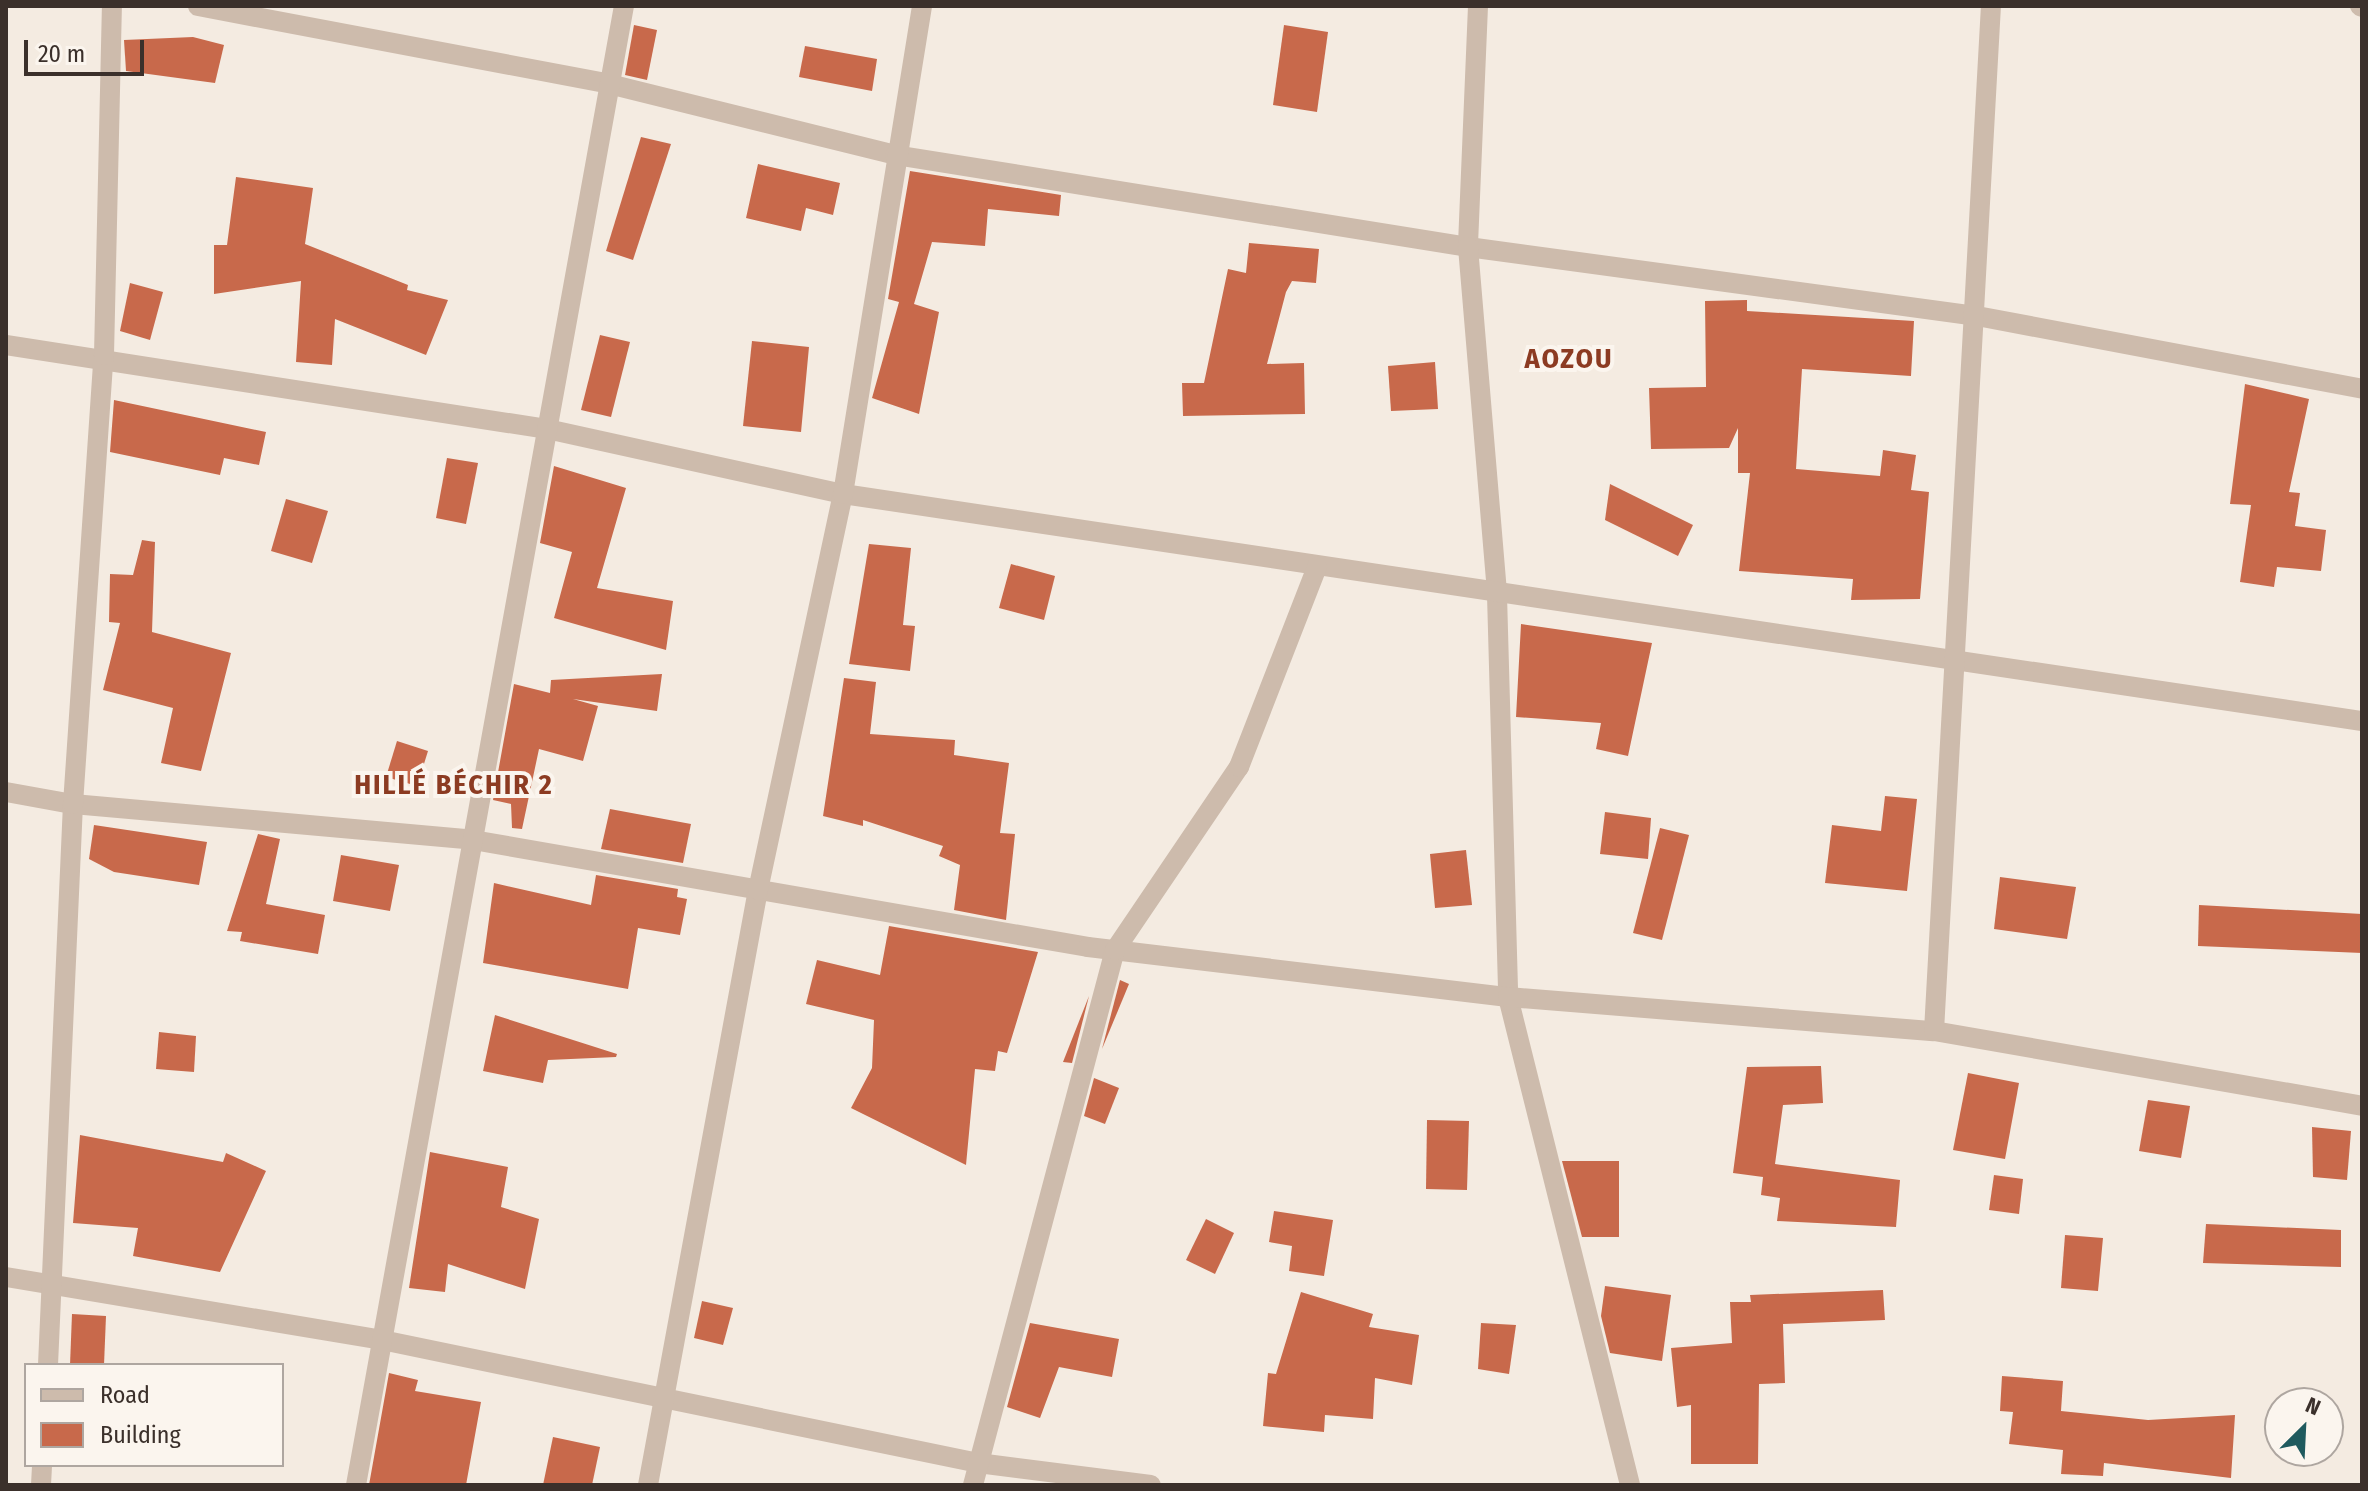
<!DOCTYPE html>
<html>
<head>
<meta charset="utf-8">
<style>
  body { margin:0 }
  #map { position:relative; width:2368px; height:1491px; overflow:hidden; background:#f4ebe1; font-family:"Fira Sans Condensed",sans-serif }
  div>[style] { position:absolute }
  .building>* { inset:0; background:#c8694b }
  .minor>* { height:20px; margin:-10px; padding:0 10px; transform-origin:10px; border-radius:10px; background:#cdbbac }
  span { translate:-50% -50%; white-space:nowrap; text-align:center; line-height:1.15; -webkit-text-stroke:8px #fbf5ee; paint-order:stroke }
  .district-label { font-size:28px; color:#8c3b22; font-weight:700; letter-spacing:2px }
  .frame { position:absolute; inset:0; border:8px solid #3b302b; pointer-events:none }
  .legend { position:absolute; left:24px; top:1363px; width:260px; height:104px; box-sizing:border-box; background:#fbf5ee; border:2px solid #aea6a0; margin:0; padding:10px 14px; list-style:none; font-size:24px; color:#3b302b }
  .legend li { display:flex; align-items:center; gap:16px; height:40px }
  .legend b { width:40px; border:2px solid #aea6a0 }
  .north { position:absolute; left:2264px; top:1387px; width:80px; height:80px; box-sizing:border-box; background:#fbf5ee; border:2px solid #aea6a0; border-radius:50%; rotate:24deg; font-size:22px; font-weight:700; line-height:32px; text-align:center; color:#3b302b }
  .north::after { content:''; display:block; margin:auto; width:28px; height:36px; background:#1f5a5e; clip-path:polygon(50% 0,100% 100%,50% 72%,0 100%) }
  .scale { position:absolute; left:24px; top:40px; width:120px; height:36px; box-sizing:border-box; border:4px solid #3b302b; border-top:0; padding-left:10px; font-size:24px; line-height:28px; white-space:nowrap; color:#3b302b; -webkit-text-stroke:6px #fbf5ee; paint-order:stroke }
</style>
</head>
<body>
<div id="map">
  <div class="building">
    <i style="clip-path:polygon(634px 25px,657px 30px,647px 80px,625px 75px)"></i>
    <i style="clip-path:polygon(1284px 25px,1328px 32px,1317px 112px,1273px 105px)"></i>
    <i style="clip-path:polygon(193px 37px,224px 45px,215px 83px,126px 71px,124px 40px)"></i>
    <i style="clip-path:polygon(805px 46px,877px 59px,872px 91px,799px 77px)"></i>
    <i style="clip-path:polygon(641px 137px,671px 144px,633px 260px,606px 251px)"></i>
    <i style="clip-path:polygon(758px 164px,840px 183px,833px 215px,806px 208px,801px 231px,746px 218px)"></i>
    <i style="clip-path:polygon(910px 171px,1061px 195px,1059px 216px,988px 209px,985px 246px,932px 242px,914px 304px,939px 312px,919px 414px,872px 398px,899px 302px,888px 299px)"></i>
    <i style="clip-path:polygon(236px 177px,313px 188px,305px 244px,408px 285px,407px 290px,448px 300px,426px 355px,335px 319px,332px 365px,296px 362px,301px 281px,214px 294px,214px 245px,227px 245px)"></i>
    <i style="clip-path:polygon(1249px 243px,1319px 249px,1316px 283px,1292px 281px,1286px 292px,1267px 364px,1304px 363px,1305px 414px,1183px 416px,1182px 383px,1204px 383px,1228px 269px,1246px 273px)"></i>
    <i style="clip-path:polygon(130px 283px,163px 292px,150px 340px,120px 331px)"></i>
    <i style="clip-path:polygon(1747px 300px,1747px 311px,1914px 321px,1911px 376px,1802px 369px,1796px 469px,1880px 476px,1883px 450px,1916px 455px,1911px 490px,1929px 492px,1920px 599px,1851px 600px,1853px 579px,1739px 571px,1750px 473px,1738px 473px,1738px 428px,1729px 448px,1651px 449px,1649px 388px,1706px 387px,1705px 301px)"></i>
    <i style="clip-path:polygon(600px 335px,630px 342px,611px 417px,581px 410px)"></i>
    <i style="clip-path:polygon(752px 341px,809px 347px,801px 432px,743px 426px)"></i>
    <i style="clip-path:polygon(1435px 362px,1438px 409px,1391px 411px,1388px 366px)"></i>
    <i style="clip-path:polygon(2245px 384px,2309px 399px,2289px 492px,2300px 493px,2295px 526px,2326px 530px,2321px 571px,2277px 567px,2274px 587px,2240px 582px,2251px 505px,2230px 504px)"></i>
    <i style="clip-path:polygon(114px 400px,266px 432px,259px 465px,224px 458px,220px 475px,110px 452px)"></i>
    <i style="clip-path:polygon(447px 458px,478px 463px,466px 524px,436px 518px)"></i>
    <i style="clip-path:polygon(554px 466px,626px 488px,597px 588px,673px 601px,666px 650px,554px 618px,572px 552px,540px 543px)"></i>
    <i style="clip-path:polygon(1610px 484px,1693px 525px,1678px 556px,1605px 520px)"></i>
    <i style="clip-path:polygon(286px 499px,328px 511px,312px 563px,271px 551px)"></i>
    <i style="clip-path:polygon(142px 540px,155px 542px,152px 632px,231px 653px,201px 771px,161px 763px,173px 708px,103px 690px,120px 623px,109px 622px,110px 574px,133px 575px)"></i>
    <i style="clip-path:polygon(869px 544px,911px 548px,903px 625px,915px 626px,910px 671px,849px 664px)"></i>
    <i style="clip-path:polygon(1011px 564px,1055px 576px,1044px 620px,999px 608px)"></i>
    <i style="clip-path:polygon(1521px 624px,1652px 643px,1628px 756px,1596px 749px,1601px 723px,1516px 717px)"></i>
    <i style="clip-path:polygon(662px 674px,657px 711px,573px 699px,598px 706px,583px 761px,539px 749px,522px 829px,512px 828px,511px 804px,493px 800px,514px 684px,550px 693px,551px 680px)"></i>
    <i style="clip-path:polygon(844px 678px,876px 682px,870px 734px,955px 740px,954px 755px,1009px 763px,1000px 833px,1015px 834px,1006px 920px,954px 910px,960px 865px,939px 856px,943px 846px,863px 820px,863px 826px,823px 816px)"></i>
    <i style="clip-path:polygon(397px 741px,428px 751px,417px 786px,386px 777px)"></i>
    <i style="clip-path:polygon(1885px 796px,1917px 799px,1907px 891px,1825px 883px,1832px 825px,1881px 831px)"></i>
    <i style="clip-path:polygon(610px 809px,691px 824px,683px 863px,601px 849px)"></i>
    <i style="clip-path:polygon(1605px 812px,1651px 818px,1648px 859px,1600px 854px)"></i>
    <i style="clip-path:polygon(94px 825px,207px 842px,199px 885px,114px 872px,89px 859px)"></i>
    <i style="clip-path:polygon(1660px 828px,1689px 835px,1662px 940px,1633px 933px)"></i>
    <i style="clip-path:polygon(258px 834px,280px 839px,266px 904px,325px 915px,318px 954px,240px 941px,242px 932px,227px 931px)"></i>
    <i style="clip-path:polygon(1466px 850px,1472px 905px,1435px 908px,1430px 854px)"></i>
    <i style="clip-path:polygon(341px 855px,399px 865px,390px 911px,333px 901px)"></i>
    <i style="clip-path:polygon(596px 875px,678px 889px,677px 897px,687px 899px,680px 935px,638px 928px,628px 989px,483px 963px,494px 883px,591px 905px)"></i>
    <i style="clip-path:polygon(2000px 877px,2076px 887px,2067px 939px,1994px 929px)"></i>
    <i style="clip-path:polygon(2199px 905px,2362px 914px,2362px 953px,2198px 946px)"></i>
    <i style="clip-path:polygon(889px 926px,1038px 952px,1007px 1053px,998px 1051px,995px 1071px,975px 1069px,966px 1165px,851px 1108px,872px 1068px,874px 1020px,806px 1004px,817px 960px,880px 975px)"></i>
    <i style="clip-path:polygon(1120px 980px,1129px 984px,1102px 1049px)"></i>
    <i style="clip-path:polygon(1089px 996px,1072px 1063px,1063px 1062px)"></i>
    <i style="clip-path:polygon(495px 1015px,617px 1054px,616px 1057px,548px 1060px,543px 1083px,483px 1071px)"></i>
    <i style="clip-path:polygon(159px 1032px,196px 1036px,194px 1072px,156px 1069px)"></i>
    <i style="clip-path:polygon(1821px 1066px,1823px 1103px,1783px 1105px,1775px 1164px,1900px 1180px,1896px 1227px,1777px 1221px,1780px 1198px,1761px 1195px,1763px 1177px,1733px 1173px,1747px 1067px)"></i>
    <i style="clip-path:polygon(1968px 1073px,2019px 1083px,2005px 1159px,1953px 1150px)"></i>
    <i style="clip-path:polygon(1094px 1078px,1119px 1088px,1105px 1124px,1084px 1116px)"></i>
    <i style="clip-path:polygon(2148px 1100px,2190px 1106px,2181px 1158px,2139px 1151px)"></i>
    <i style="clip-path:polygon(1427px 1120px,1469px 1121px,1467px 1190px,1426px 1189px)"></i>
    <i style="clip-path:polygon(2312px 1127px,2351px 1131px,2347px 1180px,2313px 1177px)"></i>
    <i style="clip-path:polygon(80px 1135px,223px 1162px,226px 1153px,266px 1171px,220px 1272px,133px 1256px,138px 1228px,73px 1223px)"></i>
    <i style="clip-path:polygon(430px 1152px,508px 1167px,501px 1207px,539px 1219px,525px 1289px,448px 1264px,445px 1292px,409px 1288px)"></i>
    <i style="clip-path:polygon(1562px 1161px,1619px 1161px,1619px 1237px,1582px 1237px)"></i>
    <i style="clip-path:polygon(1994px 1175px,2023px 1179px,2019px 1214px,1989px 1210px)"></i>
    <i style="clip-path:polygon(1274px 1211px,1333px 1220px,1324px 1276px,1289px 1271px,1292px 1246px,1269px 1242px)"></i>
    <i style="clip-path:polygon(1206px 1219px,1234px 1233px,1215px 1274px,1186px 1260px)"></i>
    <i style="clip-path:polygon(2206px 1224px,2341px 1230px,2341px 1267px,2203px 1263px)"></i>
    <i style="clip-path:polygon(2065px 1235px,2103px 1238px,2098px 1291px,2061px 1288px)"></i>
    <i style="clip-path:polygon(1605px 1286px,1671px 1295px,1662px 1361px,1610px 1353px,1601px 1316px)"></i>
    <i style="clip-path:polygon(1883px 1290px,1885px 1320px,1783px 1324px,1785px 1383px,1759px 1384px,1758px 1464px,1691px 1464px,1691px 1405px,1677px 1407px,1671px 1348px,1732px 1343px,1730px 1302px,1751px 1302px,1750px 1295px)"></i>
    <i style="clip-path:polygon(1301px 1292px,1373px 1314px,1369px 1327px,1419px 1335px,1412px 1385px,1375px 1378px,1373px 1419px,1325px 1415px,1324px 1432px,1263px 1426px,1268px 1373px,1276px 1374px)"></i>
    <i style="clip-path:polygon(702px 1301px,733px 1308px,723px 1345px,694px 1338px)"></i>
    <i style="clip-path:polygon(72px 1314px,106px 1316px,104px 1365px,70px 1365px)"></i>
    <i style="clip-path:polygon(1030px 1323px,1119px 1339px,1112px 1377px,1059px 1367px,1040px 1418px,1007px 1407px)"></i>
    <i style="clip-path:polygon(1481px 1323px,1516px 1325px,1509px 1374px,1478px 1369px)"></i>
    <i style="clip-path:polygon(389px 1373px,418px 1380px,415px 1391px,481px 1402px,466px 1485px,369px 1485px)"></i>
    <i style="clip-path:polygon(2002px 1376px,2063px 1381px,2061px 1411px,2148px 1420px,2235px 1415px,2231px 1478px,2104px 1463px,2103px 1476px,2061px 1474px,2063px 1450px,2009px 1444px,2013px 1412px,2000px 1411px)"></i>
    <i style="clip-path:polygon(553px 1437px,600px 1447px,592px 1485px,543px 1485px)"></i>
  </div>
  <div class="minor">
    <i style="left:198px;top:6px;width:418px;rotate:10.7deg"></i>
    <i style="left:609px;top:84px;width:295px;rotate:13.9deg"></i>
    <i style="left:895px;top:155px;width:580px;rotate:9.12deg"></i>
    <i style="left:1468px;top:247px;width:514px;rotate:7.72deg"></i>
    <i style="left:1977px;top:316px;width:392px;rotate:10.7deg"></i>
    <i style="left:1478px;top:6px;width:241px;rotate:92.4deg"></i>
    <i style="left:1468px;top:247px;width:349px;rotate:85.2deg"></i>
    <i style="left:1497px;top:595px;width:402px;rotate:88.4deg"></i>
    <i style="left:1508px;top:997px;width:503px;rotate:75.96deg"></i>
    <i style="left:2360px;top:6px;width:2px;rotate:27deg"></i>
    <i style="left:6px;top:345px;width:547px;rotate:8.83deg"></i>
    <i style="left:547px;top:429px;width:303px;rotate:12.4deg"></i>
    <i style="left:843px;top:494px;width:1536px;rotate:8.5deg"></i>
    <i style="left:6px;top:792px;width:68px;rotate:10.2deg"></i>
    <i style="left:73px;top:804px;width:402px;rotate:5.1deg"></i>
    <i style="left:473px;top:840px;width:624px;rotate:9.87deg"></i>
    <i style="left:1088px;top:947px;width:423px;rotate:6.8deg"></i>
    <i style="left:1508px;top:997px;width:427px;rotate:4.6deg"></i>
    <i style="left:1934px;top:1031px;width:435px;rotate:9.9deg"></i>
    <i style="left:1934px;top:1031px;width:1027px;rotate:-86.82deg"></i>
    <i style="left:6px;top:1277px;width:381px;rotate:9.5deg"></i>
    <i style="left:382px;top:1340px;width:609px;rotate:11.66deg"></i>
    <i style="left:978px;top:1463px;width:174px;rotate:7.2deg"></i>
    <i style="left:48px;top:1365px;width:562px;rotate:-87.45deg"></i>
    <i style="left:73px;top:804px;width:450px;rotate:-86.1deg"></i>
    <i style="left:104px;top:355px;width:349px;rotate:-88.7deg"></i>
    <i style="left:41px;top:1485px;width:20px;rotate:-87deg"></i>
    <i style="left:356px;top:1485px;width:1503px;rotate:-79.73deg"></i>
    <i style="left:648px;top:1485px;width:605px;rotate:-79.53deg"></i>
    <i style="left:758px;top:890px;width:405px;rotate:-77.9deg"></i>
    <i style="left:843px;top:494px;width:494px;rotate:-80.8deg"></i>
    <i style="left:973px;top:1485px;width:554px;rotate:-75.14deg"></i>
    <i style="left:1115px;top:950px;width:221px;rotate:-55.9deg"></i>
    <i style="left:1239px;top:767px;width:215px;rotate:-68.7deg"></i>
  </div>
  <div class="district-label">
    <span style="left:1569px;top:359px">AOZOU</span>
    <span style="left:454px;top:785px">HILLÉ BÉCHIR 2</span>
  </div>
  <div class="frame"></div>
  <ul class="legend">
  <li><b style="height:10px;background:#cdbbac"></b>Road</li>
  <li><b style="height:22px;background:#c8694b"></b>Building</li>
  </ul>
  <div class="north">N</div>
  <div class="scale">20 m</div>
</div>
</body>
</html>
